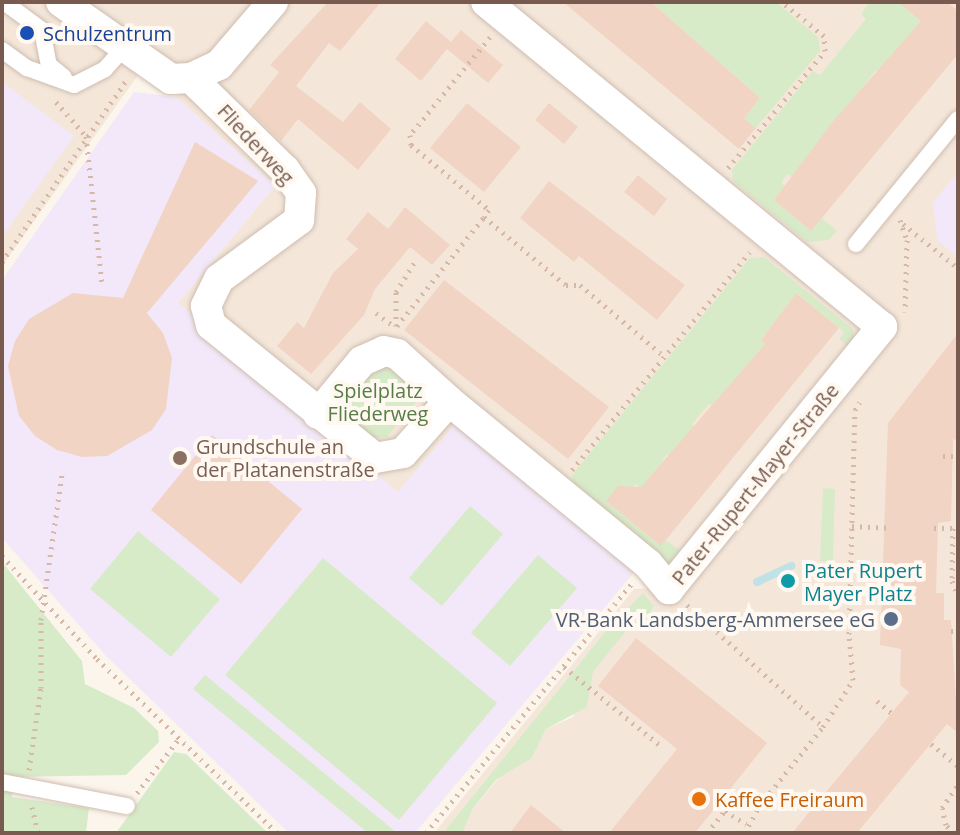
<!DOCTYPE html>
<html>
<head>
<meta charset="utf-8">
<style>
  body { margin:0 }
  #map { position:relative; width:960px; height:835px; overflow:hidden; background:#fcf5ec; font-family:"Open Sans",sans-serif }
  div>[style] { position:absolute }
  .residential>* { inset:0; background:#f4e7da }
  .education>* { inset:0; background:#f2e8f9 }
  .green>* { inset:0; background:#d8ebc9 }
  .stream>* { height:8px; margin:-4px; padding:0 4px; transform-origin:4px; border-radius:4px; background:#c0e2e6 }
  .building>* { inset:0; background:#f1d4c4 }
  .path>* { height:5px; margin-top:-2.5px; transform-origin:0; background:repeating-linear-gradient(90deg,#d7b7a6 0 2px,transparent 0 8px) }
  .roads { filter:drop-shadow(0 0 2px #cfbdb0) drop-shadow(0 0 2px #cfbdb0) }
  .service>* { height:16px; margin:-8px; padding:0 8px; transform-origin:8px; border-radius:8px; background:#fff }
  .minor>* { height:30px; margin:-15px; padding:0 15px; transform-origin:15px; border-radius:15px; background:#fff }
  .dots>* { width:22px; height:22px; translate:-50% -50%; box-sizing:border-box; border:4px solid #fff9f2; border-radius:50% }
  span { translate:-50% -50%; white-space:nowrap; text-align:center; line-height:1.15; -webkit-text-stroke:8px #fff9f2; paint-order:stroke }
  .transit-label { font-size:20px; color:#164399 }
  .left { translate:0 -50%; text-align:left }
  .street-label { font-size:20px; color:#785b4e }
  .park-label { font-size:20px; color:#587d46 }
  .education-label { font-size:20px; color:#785e54 }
  .culture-label { font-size:20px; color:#0d838f }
  .service-label { font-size:20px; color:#4e5e75 }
  .right { translate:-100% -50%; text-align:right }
  .food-label { font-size:20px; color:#c56008 }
  .frame { position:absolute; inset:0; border:4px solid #785b4e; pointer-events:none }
</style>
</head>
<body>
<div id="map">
  <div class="residential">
    <i style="clip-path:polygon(2px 2px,47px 2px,141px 71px,2px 266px)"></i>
    <i style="clip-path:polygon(76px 2px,262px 2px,213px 60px,173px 69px)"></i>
    <i style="clip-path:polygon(284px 2px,958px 2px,958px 833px,460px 833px,473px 808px,507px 769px,532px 758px,546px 729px,573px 717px,592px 672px,638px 615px,648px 621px,654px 606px,604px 633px,443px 833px,434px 833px,634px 589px,656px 588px,456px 423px,398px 493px,178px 303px,275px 186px,176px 97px)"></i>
  </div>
  <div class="education">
    <i style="clip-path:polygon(2px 82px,74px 136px,2px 237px)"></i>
    <i style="clip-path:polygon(134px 92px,176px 97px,275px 186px,178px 303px,398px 492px,457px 422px,636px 570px,415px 833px,289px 833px,107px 657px,2px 538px,2px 280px)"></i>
    <i style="clip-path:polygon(958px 173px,958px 257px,937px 240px,933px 202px)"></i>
  </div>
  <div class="green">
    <i style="clip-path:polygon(651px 2px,776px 2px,818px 37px,820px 51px,756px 128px,744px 118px,760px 98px)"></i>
    <i style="clip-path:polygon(870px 2px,917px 2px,921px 21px,884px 76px,876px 70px,792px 177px,788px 174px,781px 182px,785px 186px,774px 200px,811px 231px,822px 218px,837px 231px,829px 240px,807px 242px,733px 181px,732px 170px,813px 71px,820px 75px,866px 19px,861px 14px)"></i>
    <i style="clip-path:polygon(764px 257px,853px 329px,855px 352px,839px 339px,844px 332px,796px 293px,761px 340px,765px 344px,714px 407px,709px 404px,692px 424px,696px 428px,674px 459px,667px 454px,645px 491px,636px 484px,629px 491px,619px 486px,608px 503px,660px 545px,666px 540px,687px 556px,681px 564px,667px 565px,574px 489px,572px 475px,750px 258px)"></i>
    <i style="clip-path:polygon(394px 362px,414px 379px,416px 402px,387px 437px,364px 439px,344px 422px,342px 399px,371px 364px)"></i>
    <i style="clip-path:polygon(823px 488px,835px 489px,833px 561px,820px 561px)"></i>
    <i style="clip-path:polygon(470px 506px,503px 534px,442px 606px,409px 578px)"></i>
    <i style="clip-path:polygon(138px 531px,220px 599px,171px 657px,90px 589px)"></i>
    <i style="clip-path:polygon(538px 555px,577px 588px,510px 666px,471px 633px)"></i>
    <i style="clip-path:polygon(323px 558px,497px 703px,399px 820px,225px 675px)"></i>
    <i style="clip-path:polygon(2px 562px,82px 661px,85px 684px,134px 708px,158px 731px,159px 742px,126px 775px,12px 777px,12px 797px,89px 808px,86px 833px,2px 833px)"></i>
    <i style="clip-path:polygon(643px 593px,654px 606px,647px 621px,638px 616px,593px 672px,587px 707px,546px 729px,532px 758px,497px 779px,473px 808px,463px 831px,443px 833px,604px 633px)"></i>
    <i style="clip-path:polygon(205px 675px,397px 833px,368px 833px,193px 689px)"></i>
    <i style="clip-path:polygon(174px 752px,186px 754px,268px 833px,116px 833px)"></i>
  </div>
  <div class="stream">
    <i style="left:757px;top:582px;width:38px;rotate:-25deg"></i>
  </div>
  <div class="building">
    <i style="clip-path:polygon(328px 2px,381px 2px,340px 51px,329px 43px,296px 86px,343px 122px,360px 102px,391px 129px,358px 170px,298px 119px,281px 141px,249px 110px,279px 72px,270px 65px)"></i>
    <i style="clip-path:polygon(563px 2px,651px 2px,760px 98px,744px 118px,756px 128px,739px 149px)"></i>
    <i style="clip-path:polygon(898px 2px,947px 2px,958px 11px,958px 54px,811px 231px,774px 200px,834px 120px,921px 21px)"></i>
    <i style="clip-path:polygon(426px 21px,451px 42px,461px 30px,503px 65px,488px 83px,447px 49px,421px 81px,395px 59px)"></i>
    <i style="clip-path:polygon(467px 103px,521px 147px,484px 192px,430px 148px)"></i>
    <i style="clip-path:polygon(549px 103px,578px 127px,564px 144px,535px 120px)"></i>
    <i style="clip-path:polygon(195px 142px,258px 181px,147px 313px,163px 333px,172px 358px,166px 409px,152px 430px,107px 456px,82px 457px,57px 450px,35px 436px,19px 416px,8px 366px,15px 341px,29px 319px,73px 293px,123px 298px)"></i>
    <i style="clip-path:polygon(638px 175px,667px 199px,654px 216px,624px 192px)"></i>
    <i style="clip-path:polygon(549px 181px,685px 285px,657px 320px,579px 256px,574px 262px,520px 218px)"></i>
    <i style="clip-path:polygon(405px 207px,450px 245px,432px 265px,410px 247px,375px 289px,364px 315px,311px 374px,277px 346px,297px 322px,304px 328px,333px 273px,358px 249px,346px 239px,368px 212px,388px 229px)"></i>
    <i style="clip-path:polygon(444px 280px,609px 407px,568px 459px,404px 330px)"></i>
    <i style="clip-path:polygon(796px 293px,839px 328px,661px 546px,606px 501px,618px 486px,641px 487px,765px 344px,761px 340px)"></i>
    <i style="clip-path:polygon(958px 333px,958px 442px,953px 438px,951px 521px,938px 523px,936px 593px,944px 593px,944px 620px,951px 620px,958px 733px,947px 724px,857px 833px,792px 833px,909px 692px,900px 685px,901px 649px,880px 645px,888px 423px)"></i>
    <i style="clip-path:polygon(212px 435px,302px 509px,241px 584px,151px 510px)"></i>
    <i style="clip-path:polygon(636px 638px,767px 743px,695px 833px,609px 833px,677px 749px,598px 686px)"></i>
    <i style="clip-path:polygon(531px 805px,566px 833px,510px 833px)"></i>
  </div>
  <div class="path">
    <i style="left:490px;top:37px;width:127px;rotate:129.2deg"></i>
    <i style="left:410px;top:135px;width:10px;rotate:84deg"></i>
    <i style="left:411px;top:145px;width:102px;rotate:39.8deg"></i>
    <i style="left:489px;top:210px;width:9px;rotate:126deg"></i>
    <i style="left:484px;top:217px;width:107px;rotate:39.7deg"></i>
    <i style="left:566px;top:285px;width:14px"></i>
    <i style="left:580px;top:285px;width:111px;rotate:40.3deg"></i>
    <i style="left:56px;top:102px;width:45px;rotate:48.6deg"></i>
    <i style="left:86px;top:136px;width:148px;rotate:83.8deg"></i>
    <i style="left:728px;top:168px;width:152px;rotate:-50.3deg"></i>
    <i style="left:825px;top:51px;width:15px;rotate:-94deg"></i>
    <i style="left:824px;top:36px;width:54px;rotate:-141deg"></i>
    <i style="left:900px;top:220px;width:21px;rotate:71deg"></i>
    <i style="left:907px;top:240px;width:72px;rotate:91.6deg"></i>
    <i style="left:903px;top:224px;width:70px;rotate:38.7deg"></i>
    <i style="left:2px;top:262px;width:223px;rotate:-55.6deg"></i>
    <i style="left:376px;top:313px;width:19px;rotate:36deg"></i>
    <i style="left:396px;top:326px;width:34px;rotate:-90deg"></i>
    <i style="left:396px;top:292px;width:34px;rotate:-58deg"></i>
    <i style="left:397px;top:326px;width:139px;rotate:-51.4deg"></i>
    <i style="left:943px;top:456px;width:15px"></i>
    <i style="left:572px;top:470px;width:281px;rotate:-50.8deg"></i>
    <i style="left:852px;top:526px;width:35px;rotate:3deg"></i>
    <i style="left:934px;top:528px;width:24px"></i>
    <i style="left:953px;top:528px;width:53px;rotate:91.1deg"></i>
    <i style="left:952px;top:581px;width:16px;rotate:68deg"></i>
    <i style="left:2px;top:556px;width:140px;rotate:47.3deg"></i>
    <i style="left:97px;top:659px;width:250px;rotate:44deg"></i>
    <i style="left:687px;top:605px;width:183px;rotate:41.9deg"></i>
    <i style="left:823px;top:727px;width:56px;rotate:-57.4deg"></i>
    <i style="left:853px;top:680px;width:46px;rotate:-95deg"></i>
    <i style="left:849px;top:634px;width:224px;rotate:-88.5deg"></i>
    <i style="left:855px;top:410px;width:9px;rotate:-58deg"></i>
    <i style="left:951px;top:631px;width:7px"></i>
    <i style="left:564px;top:667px;width:127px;rotate:39.2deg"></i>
    <i style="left:877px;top:701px;width:19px;rotate:39deg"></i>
    <i style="left:931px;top:744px;width:35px;rotate:39deg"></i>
    <i style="left:29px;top:770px;width:83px;rotate:-81.7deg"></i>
    <i style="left:41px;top:688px;width:68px;rotate:-90deg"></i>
    <i style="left:41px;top:620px;width:147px;rotate:-81.8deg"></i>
    <i style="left:137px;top:793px;width:67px;rotate:-52.3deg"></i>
    <i style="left:32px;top:807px;width:27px;rotate:77deg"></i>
    <i style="left:725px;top:811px;width:28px;rotate:-49deg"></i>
    <i style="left:426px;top:833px;width:324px;rotate:-50.5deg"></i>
    <i style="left:707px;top:833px;width:28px;rotate:-51deg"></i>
    <i style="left:725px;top:811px;width:25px;rotate:32deg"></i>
    <i style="left:745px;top:833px;width:32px;rotate:-62deg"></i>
    <i style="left:760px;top:805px;width:100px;rotate:-51.1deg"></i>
    <i style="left:954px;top:833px;width:11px;rotate:-135deg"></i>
    <i style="left:946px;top:825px;width:17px;rotate:-103deg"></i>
    <i style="left:942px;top:808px;width:29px;rotate:-56deg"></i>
  </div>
  <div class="roads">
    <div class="service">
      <i style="left:4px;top:2px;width:47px;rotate:36.4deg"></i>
      <i style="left:42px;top:30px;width:36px;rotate:79deg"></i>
      <i style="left:49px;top:65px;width:19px;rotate:39deg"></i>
      <i style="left:2px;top:50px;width:31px;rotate:36deg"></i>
      <i style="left:27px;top:68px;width:50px;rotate:19.9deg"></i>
      <i style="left:74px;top:85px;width:35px;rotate:-27deg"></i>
      <i style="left:105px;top:69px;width:28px;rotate:-48deg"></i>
      <i style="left:856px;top:244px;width:161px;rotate:-50.8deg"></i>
      <i style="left:2px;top:782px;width:127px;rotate:10.9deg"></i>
    </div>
    <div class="minor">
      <i style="left:61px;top:2px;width:134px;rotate:35deg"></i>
      <i style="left:171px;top:79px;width:20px;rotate:-3deg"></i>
      <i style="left:191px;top:78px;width:31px;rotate:-25deg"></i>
      <i style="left:219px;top:65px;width:83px;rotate:-49.4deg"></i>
      <i style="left:191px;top:78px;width:132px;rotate:44.4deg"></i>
      <i style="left:285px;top:170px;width:28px;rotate:55deg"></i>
      <i style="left:301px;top:193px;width:27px;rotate:94deg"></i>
      <i style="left:299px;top:220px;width:99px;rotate:143.6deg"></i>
      <i style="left:219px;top:279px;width:30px;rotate:116deg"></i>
      <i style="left:206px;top:306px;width:20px;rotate:75deg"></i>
      <i style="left:211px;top:325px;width:211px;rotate:39deg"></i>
      <i style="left:375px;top:458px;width:28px;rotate:-10deg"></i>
      <i style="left:403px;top:453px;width:69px;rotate:-48.5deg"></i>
      <i style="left:449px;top:401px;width:257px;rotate:39.3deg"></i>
      <i style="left:648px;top:564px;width:33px;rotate:50deg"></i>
      <i style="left:669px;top:589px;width:338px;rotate:-50.9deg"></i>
      <i style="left:882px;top:327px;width:512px;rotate:-140.62deg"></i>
      <i style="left:318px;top:414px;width:69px;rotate:-50.3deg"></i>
      <i style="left:362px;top:361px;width:24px;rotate:-24deg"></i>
      <i style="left:384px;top:351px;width:13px;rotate:13deg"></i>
      <i style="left:397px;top:354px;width:70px;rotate:42.1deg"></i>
    </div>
  </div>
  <div class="dots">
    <i style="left:27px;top:33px;background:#1a4fb4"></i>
    <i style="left:180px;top:458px;background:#8d6e63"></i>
    <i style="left:788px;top:581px;background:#0f9aa8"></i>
    <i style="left:891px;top:619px;background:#5c6f8a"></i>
    <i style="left:699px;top:799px;background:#e8710a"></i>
  </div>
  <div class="transit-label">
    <span class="left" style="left:43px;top:33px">Schulzentrum</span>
  </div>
  <div class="street-label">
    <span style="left:256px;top:144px;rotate:47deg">Fliederweg</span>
    <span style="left:755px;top:484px;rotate:-51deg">Pater-Rupert-Mayer-Straße</span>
  </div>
  <div class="park-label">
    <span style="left:378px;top:402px">Spielplatz<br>Fliederweg</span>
  </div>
  <div class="education-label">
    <span class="left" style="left:196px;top:458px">Grundschule an<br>der Platanenstraße</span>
  </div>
  <div class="culture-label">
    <span class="left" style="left:804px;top:582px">Pater Rupert<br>Mayer Platz</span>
  </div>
  <div class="service-label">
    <span class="right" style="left:875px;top:619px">VR-Bank Landsberg-Ammersee eG</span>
  </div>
  <div class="food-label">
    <span class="left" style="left:715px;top:799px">Kaffee Freiraum</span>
  </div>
  <div class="frame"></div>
</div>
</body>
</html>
